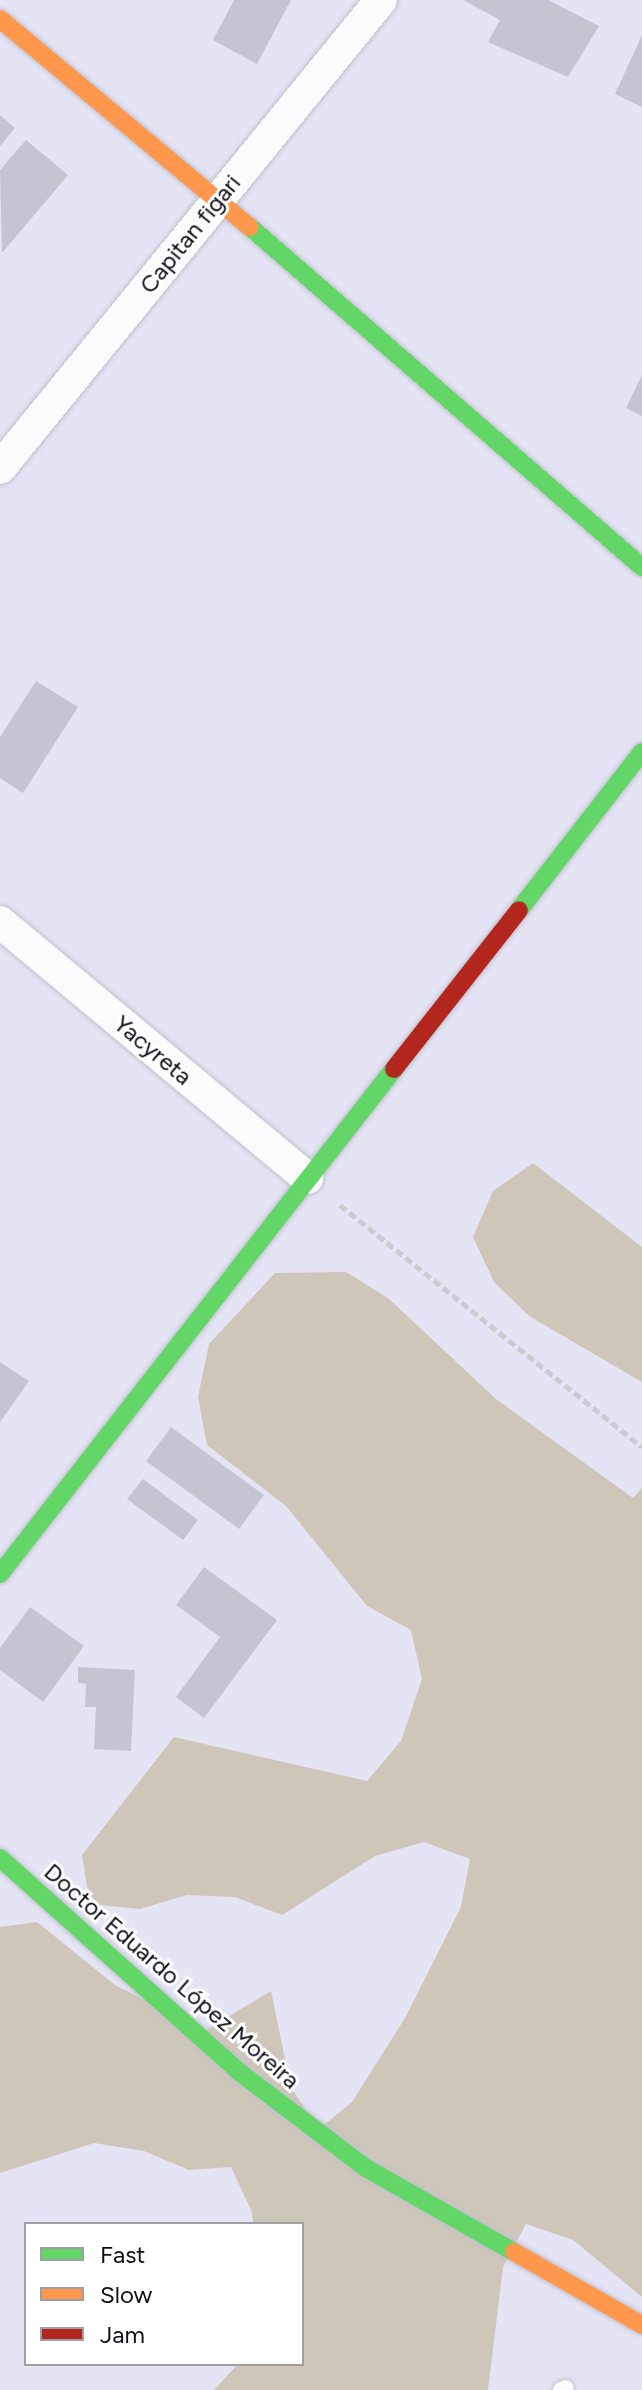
<!DOCTYPE html>
<html>
<head>
<meta charset="utf-8">
<style>
  body { margin:0 }
  #map { position:relative; width:642px; height:2390px; overflow:hidden; background:#e5e4f5; font-family:Figtree,sans-serif }
  div>[style] { position:absolute }
  .forest>* { inset:0; background:#cec6b9 }
  .building>* { inset:0; background:#c5c4d1 }
  .path>* { height:5px; margin-top:-2.5px; transform-origin:0; background:repeating-linear-gradient(90deg,#cccbd0 0 8px,transparent 0 12px) }
  .roads { filter:drop-shadow(0 0 2px #c1c0cd) drop-shadow(0 0 2px #c1c0cd) }
  .lane>* { height:16px; margin:-8px; padding:0 8px; transform-origin:8px; border-radius:8px; background:#fbfbfe }
  .street>* { height:32px; margin:-16px; padding:0 16px; transform-origin:16px; border-radius:16px; background:#fbfbfe }
  .fast>* { height:18px; margin:-9px; padding:0 9px; transform-origin:9px; border-radius:9px; background:#63d668 }
  .slow>* { height:18px; margin:-9px; padding:0 9px; transform-origin:9px; border-radius:9px; background:#ff974d }
  .jam>* { height:18px; margin:-9px; padding:0 9px; transform-origin:9px; border-radius:9px; background:#b3261e }
  span { translate:-50% -50%; white-space:nowrap; text-align:center; line-height:1.15; -webkit-text-stroke:6px #fff; paint-order:stroke }
  .street-label { font-size:24px; color:#0f0e18 }
  .legend { position:absolute; left:24px; top:2222px; width:280px; height:144px; box-sizing:border-box; background:#fff; border:2px solid #9f9fa3; margin:0; padding:10px 14px; list-style:none; font-size:24px; color:#0f0e18 }
  .legend li { display:flex; align-items:center; gap:16px; height:40px }
  .legend b { width:40px; border:2px solid #9f9fa3 }
</style>
</head>
<body>
<div id="map">
  <div class="forest">
    <i style="clip-path:polygon(533px 1163px,642px 1247px,642px 1382px,529px 1316px,494px 1282px,473px 1237px,493px 1191px)"></i>
    <i style="clip-path:polygon(346px 1272px,388px 1298px,496px 1399px,633px 1498px,642px 1488px,642px 2297px,573px 2240px,526px 2224px,503px 2267px,488px 2390px,214px 2390px,238px 2364px,302px 2364px,302px 2224px,253px 2224px,252px 2212px,231px 2167px,189px 2170px,144px 2151px,94px 2143px,0 2173px,0 1927px,37px 1922px,115px 1985px,206px 2030px,271px 1991px,291px 2088px,319px 2129px,352px 2102px,405px 2018px,461px 1907px,470px 1859px,424px 1842px,375px 1856px,282px 1915px,235px 1897px,187px 1895px,140px 1909px,90px 1904px,82px 1855px,174px 1737px,367px 1781px,401px 1741px,422px 1679px,411px 1630px,367px 1606px,286px 1506px,207px 1445px,198px 1397px,209px 1344px,275px 1273px)"></i>
  </div>
  <div class="building">
    <i style="clip-path:polygon(234px 0,291px 0,257px 64px,213px 40px)"></i>
    <i style="clip-path:polygon(463px 0,548px 0,599px 26px,568px 77px,488px 42px,500px 20px)"></i>
    <i style="clip-path:polygon(642px 35px,642px 107px,615px 94px)"></i>
    <i style="clip-path:polygon(0 115px,15px 128px,0 146px)"></i>
    <i style="clip-path:polygon(26px 140px,68px 175px,2px 253px,0 170px)"></i>
    <i style="clip-path:polygon(642px 375px,642px 416px,626px 408px)"></i>
    <i style="clip-path:polygon(36px 681px,78px 707px,23px 793px,0 778px,0 737px)"></i>
    <i style="clip-path:polygon(0 1362px,29px 1381px,0 1422px)"></i>
    <i style="clip-path:polygon(171px 1427px,264px 1495px,239px 1529px,146px 1461px)"></i>
    <i style="clip-path:polygon(143px 1479px,198px 1520px,183px 1540px,127px 1499px)"></i>
    <i style="clip-path:polygon(204px 1567px,277px 1620px,204px 1718px,176px 1697px,220px 1637px,176px 1605px)"></i>
    <i style="clip-path:polygon(30px 1607px,84px 1646px,43px 1702px,0 1670px,0 1648px)"></i>
    <i style="clip-path:polygon(78px 1667px,135px 1670px,131px 1751px,94px 1749px,96px 1707px,85px 1707px,86px 1684px,78px 1683px)"></i>
  </div>
  <div class="path">
    <i style="left:340px;top:1205px;width:387px;rotate:38.7deg"></i>
  </div>
  <div class="roads">
    <div class="lane">
      <i style="left:561px;top:2390px;width:5px;rotate:-22deg"></i>
    </div>
    <div class="street">
      <i style="left:0;top:468px;width:603px;rotate:-50.85deg"></i>
      <i style="left:0;top:922px;width:400px;rotate:39.8deg"></i>
    </div>
    <div class="fast">
      <i style="left:250px;top:227px;width:519px;rotate:40.94deg"></i>
      <i style="left:519px;top:910px;width:200px;rotate:-52.1deg"></i>
      <i style="left:0;top:1574px;width:641px;rotate:-52.04deg"></i>
      <i style="left:0;top:1858px;width:319px;rotate:41.8deg"></i>
      <i style="left:238px;top:2071px;width:161px;rotate:37.2deg"></i>
      <i style="left:366px;top:2168px;width:170px;rotate:29.6deg"></i>
    </div>
    <div class="slow">
      <i style="left:0;top:19px;width:325px;rotate:39.8deg"></i>
      <i style="left:514px;top:2252px;width:147px;rotate:29.7deg"></i>
    </div>
    <div class="jam">
      <i style="left:394px;top:1069px;width:202px;rotate:-51.8deg"></i>
    </div>
  </div>
  <div class="street-label">
    <span style="left:190px;top:234px;rotate:-51deg">Capitan figari</span>
    <span style="left:153px;top:1050px;rotate:40deg">Yacyreta</span>
    <span style="left:172px;top:1976px;rotate:41deg">Doctor Eduardo López Moreira</span>
  </div>
  <ul class="legend">
  <li><b style="height:10px;background:#63d668"></b>Fast</li>
  <li><b style="height:10px;background:#ff974d"></b>Slow</li>
  <li><b style="height:10px;background:#b3261e"></b>Jam</li>
  </ul>
</div>
</body>
</html>
